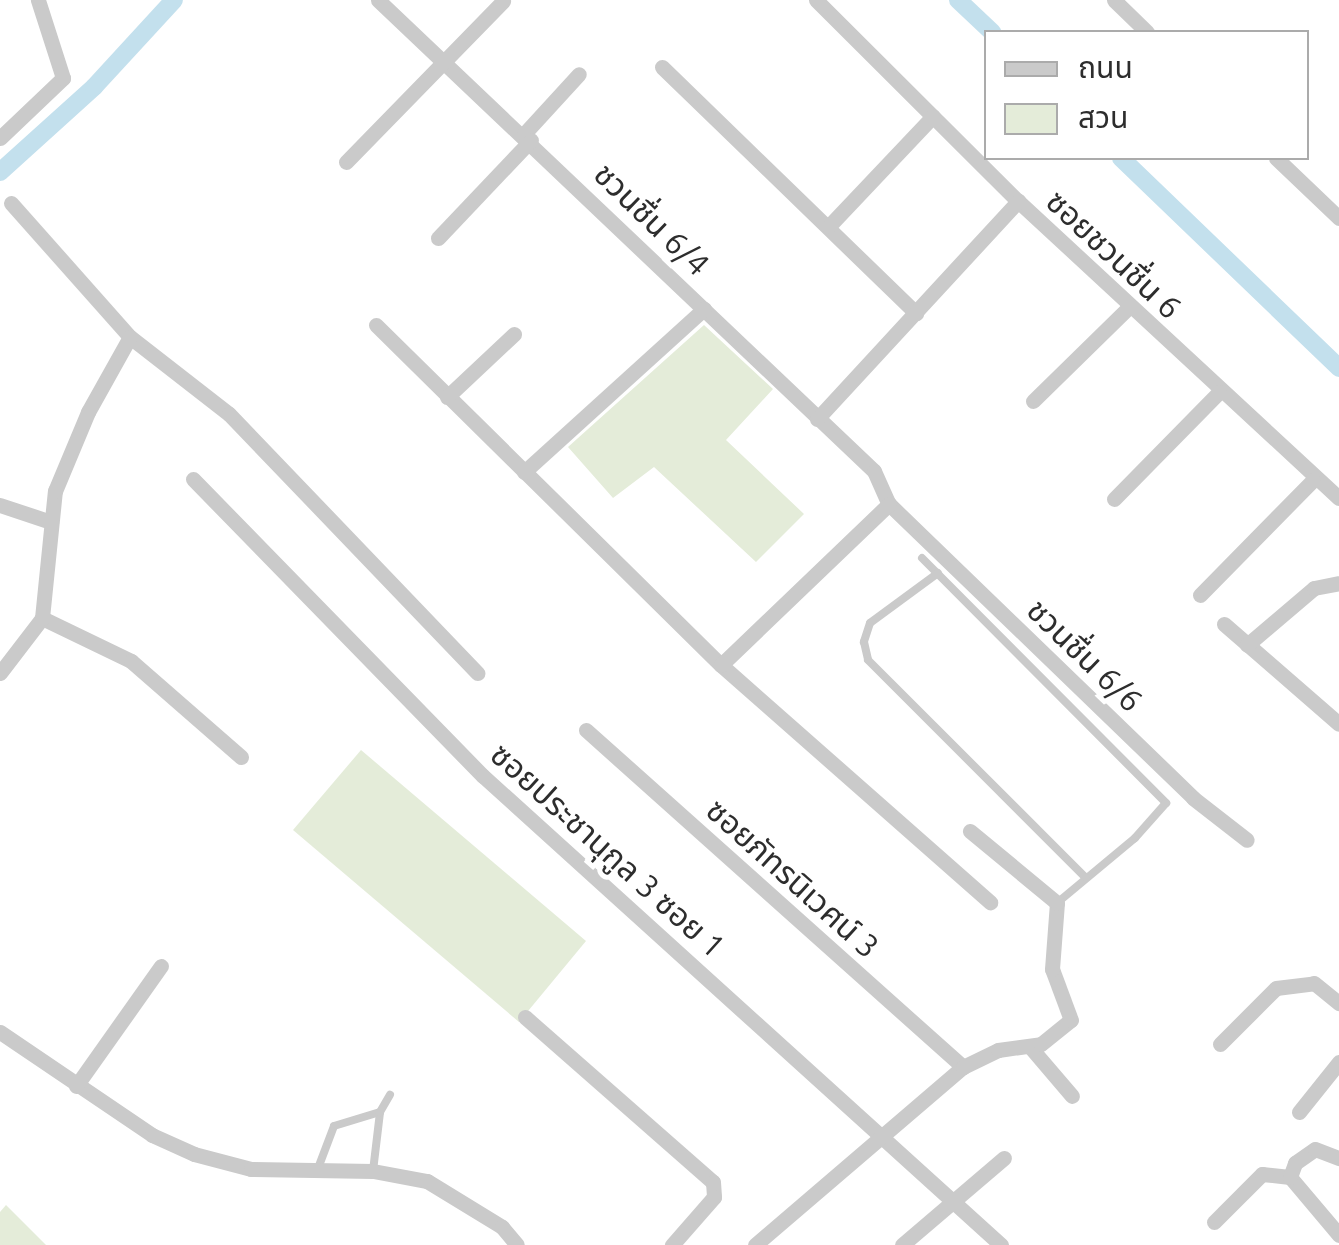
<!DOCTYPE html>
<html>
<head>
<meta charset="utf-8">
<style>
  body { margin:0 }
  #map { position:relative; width:1339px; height:1245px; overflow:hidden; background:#fff; font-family:Ubuntu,"Noto Sans Thai",sans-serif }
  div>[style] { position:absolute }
  .green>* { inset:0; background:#e4ecd9 }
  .canal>* { height:18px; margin:-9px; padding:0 9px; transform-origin:9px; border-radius:9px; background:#c3e0ed }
  .service>* { height:8px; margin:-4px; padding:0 4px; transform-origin:4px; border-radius:4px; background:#cacaca }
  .minor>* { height:15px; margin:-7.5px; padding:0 7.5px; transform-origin:7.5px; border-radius:7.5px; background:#cacaca }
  span { translate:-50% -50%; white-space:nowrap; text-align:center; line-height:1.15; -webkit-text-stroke:10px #fff; paint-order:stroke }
  .street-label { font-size:32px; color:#2d2d2d }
  .legend { position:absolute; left:984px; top:30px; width:325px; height:130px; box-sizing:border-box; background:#fff; border:2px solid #ababab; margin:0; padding:12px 18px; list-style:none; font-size:30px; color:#2d2d2d }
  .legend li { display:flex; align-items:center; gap:20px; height:50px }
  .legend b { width:50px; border:2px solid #ababab }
</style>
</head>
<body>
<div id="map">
  <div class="green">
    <i style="clip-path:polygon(704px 325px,773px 389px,726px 440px,804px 514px,756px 562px,654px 467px,613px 498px,568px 447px)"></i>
    <i style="clip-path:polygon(361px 750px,586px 941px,519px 1022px,293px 830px)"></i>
    <i style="clip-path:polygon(6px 1205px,46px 1245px,0 1245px,0 1212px)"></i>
  </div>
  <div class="canal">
    <i style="left:958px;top:0;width:47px;rotate:43.3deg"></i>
    <i style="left:1121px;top:158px;width:303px;rotate:43.9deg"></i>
    <i style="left:0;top:172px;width:127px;rotate:-42.1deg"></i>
    <i style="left:94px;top:87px;width:118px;rotate:-47.4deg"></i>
  </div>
  <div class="service">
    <i style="left:922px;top:558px;width:346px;rotate:45.1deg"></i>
    <i style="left:1166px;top:803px;width:47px;rotate:131.5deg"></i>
    <i style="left:1135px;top:838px;width:102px;rotate:140.2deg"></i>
    <i style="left:938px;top:573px;width:84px;rotate:143.7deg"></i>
    <i style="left:870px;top:623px;width:20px;rotate:108deg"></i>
    <i style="left:864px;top:642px;width:18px;rotate:77deg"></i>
    <i style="left:868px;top:660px;width:307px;rotate:45deg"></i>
    <i style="left:317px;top:1171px;width:48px;rotate:-69.3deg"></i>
    <i style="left:334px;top:1126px;width:48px;rotate:-16.9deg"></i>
    <i style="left:373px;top:1171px;width:59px;rotate:-83.2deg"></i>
    <i style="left:380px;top:1112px;width:20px;rotate:-60deg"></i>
  </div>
  <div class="minor">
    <i style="left:378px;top:0;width:684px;rotate:43.52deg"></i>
    <i style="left:874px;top:471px;width:36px;rotate:66deg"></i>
    <i style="left:816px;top:0;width:285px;rotate:44.9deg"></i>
    <i style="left:1018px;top:201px;width:437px;rotate:42.8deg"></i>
    <i style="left:1114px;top:0;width:46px;rotate:44.1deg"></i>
    <i style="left:662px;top:67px;width:354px;rotate:44.1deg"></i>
    <i style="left:524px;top:134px;width:81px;rotate:-47.5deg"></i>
    <i style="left:0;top:138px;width:87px;rotate:-43.6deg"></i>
    <i style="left:63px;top:78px;width:82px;rotate:-107.8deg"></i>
    <i style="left:1276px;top:158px;width:87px;rotate:43.6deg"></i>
    <i style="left:346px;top:162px;width:225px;rotate:-45.7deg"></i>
    <i style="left:11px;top:203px;width:179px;rotate:48.4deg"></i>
    <i style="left:130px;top:337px;width:125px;rotate:37.9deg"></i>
    <i style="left:229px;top:414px;width:359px;rotate:46.2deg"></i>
    <i style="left:829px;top:226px;width:151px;rotate:-46.6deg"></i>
    <i style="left:438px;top:238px;width:135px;rotate:-46.5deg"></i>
    <i style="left:376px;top:325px;width:484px;rotate:44.6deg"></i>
    <i style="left:721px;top:665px;width:359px;rotate:41.4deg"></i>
    <i style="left:447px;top:397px;width:92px;rotate:-43.2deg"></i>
    <i style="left:1033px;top:401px;width:134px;rotate:-44.4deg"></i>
    <i style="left:817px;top:419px;width:297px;rotate:-47.3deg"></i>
    <i style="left:524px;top:472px;width:243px;rotate:-42.2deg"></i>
    <i style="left:193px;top:479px;width:415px;rotate:45.7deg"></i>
    <i style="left:483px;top:776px;width:699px;rotate:42.16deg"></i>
    <i style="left:1114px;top:499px;width:150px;rotate:-45.5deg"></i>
    <i style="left:889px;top:504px;width:423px;rotate:44deg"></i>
    <i style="left:1193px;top:798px;width:68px;rotate:37.9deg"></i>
    <i style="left:0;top:505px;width:54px;rotate:18.4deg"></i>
    <i style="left:1200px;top:595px;width:161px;rotate:-45.5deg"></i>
    <i style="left:42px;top:618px;width:99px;rotate:25.8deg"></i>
    <i style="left:131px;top:661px;width:146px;rotate:41.1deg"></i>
    <i style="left:1224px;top:624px;width:152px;rotate:41deg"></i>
    <i style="left:1247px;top:645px;width:88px;rotate:-40.4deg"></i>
    <i style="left:1314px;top:588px;width:25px;rotate:-11deg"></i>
    <i style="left:721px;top:665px;width:233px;rotate:-43.8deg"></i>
    <i style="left:0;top:673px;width:69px;rotate:-52.6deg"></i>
    <i style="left:42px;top:618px;width:128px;rotate:-84.2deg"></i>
    <i style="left:55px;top:491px;width:86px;rotate:-67.3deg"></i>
    <i style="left:88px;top:412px;width:86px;rotate:-60.8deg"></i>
    <i style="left:586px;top:730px;width:506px;rotate:41.79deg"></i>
    <i style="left:525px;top:1017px;width:250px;rotate:41.3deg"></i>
    <i style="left:713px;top:1182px;width:15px;rotate:86deg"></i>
    <i style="left:714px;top:1197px;width:64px;rotate:131.2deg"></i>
    <i style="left:0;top:1032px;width:184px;rotate:34.1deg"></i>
    <i style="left:152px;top:1135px;width:46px;rotate:24.3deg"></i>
    <i style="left:194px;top:1154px;width:59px;rotate:14.7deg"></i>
    <i style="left:251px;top:1169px;width:122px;rotate:0.9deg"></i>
    <i style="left:373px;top:1171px;width:55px;rotate:10.5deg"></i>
    <i style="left:427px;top:1181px;width:88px;rotate:31.5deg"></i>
    <i style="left:502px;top:1227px;width:23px;rotate:50deg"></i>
    <i style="left:1220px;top:1044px;width:79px;rotate:-45deg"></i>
    <i style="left:1276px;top:988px;width:38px;rotate:-7deg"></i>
    <i style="left:1314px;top:983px;width:32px;rotate:39deg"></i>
    <i style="left:1031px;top:1048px;width:63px;rotate:49.5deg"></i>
    <i style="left:76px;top:1086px;width:147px;rotate:-54.7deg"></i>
    <i style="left:1299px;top:1112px;width:64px;rotate:-51.3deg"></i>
    <i style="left:1290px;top:1177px;width:76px;rotate:49.8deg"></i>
    <i style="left:1214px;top:1222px;width:68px;rotate:-45deg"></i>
    <i style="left:1262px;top:1174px;width:28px;rotate:6deg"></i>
    <i style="left:1290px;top:1177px;width:15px;rotate:-70deg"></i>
    <i style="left:1295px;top:1163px;width:24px;rotate:-35deg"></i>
    <i style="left:1315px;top:1149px;width:26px;rotate:21deg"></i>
    <i style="left:755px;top:1245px;width:274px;rotate:-40.6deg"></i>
    <i style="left:963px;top:1067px;width:39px;rotate:-26deg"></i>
    <i style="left:998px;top:1050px;width:43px;rotate:-7.9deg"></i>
    <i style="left:1041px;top:1044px;width:38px;rotate:-39deg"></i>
    <i style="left:1071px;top:1020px;width:54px;rotate:-110.4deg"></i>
    <i style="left:1052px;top:969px;width:66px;rotate:-85.7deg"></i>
    <i style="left:1057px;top:903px;width:113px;rotate:-140.4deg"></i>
    <i style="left:902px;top:1245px;width:134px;rotate:-40.5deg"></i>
  </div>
  <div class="street-label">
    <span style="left:652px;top:219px;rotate:44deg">ชวนชื่น 6/4</span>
    <span style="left:1114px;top:254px;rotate:43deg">ซอยชวนชื่น 6</span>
    <span style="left:1085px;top:655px;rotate:44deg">ชวนชื่น 6/6</span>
    <span style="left:608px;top:850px;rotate:42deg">ซอยประชานุกูล 3 ซอย 1</span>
    <span style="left:793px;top:878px;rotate:42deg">ซอยภัทรนิเวศน์ 3</span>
  </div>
  <ul class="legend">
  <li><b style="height:12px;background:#cacaca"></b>ถนน</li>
  <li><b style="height:28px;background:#e4ecd9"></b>สวน</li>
  </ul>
</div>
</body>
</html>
